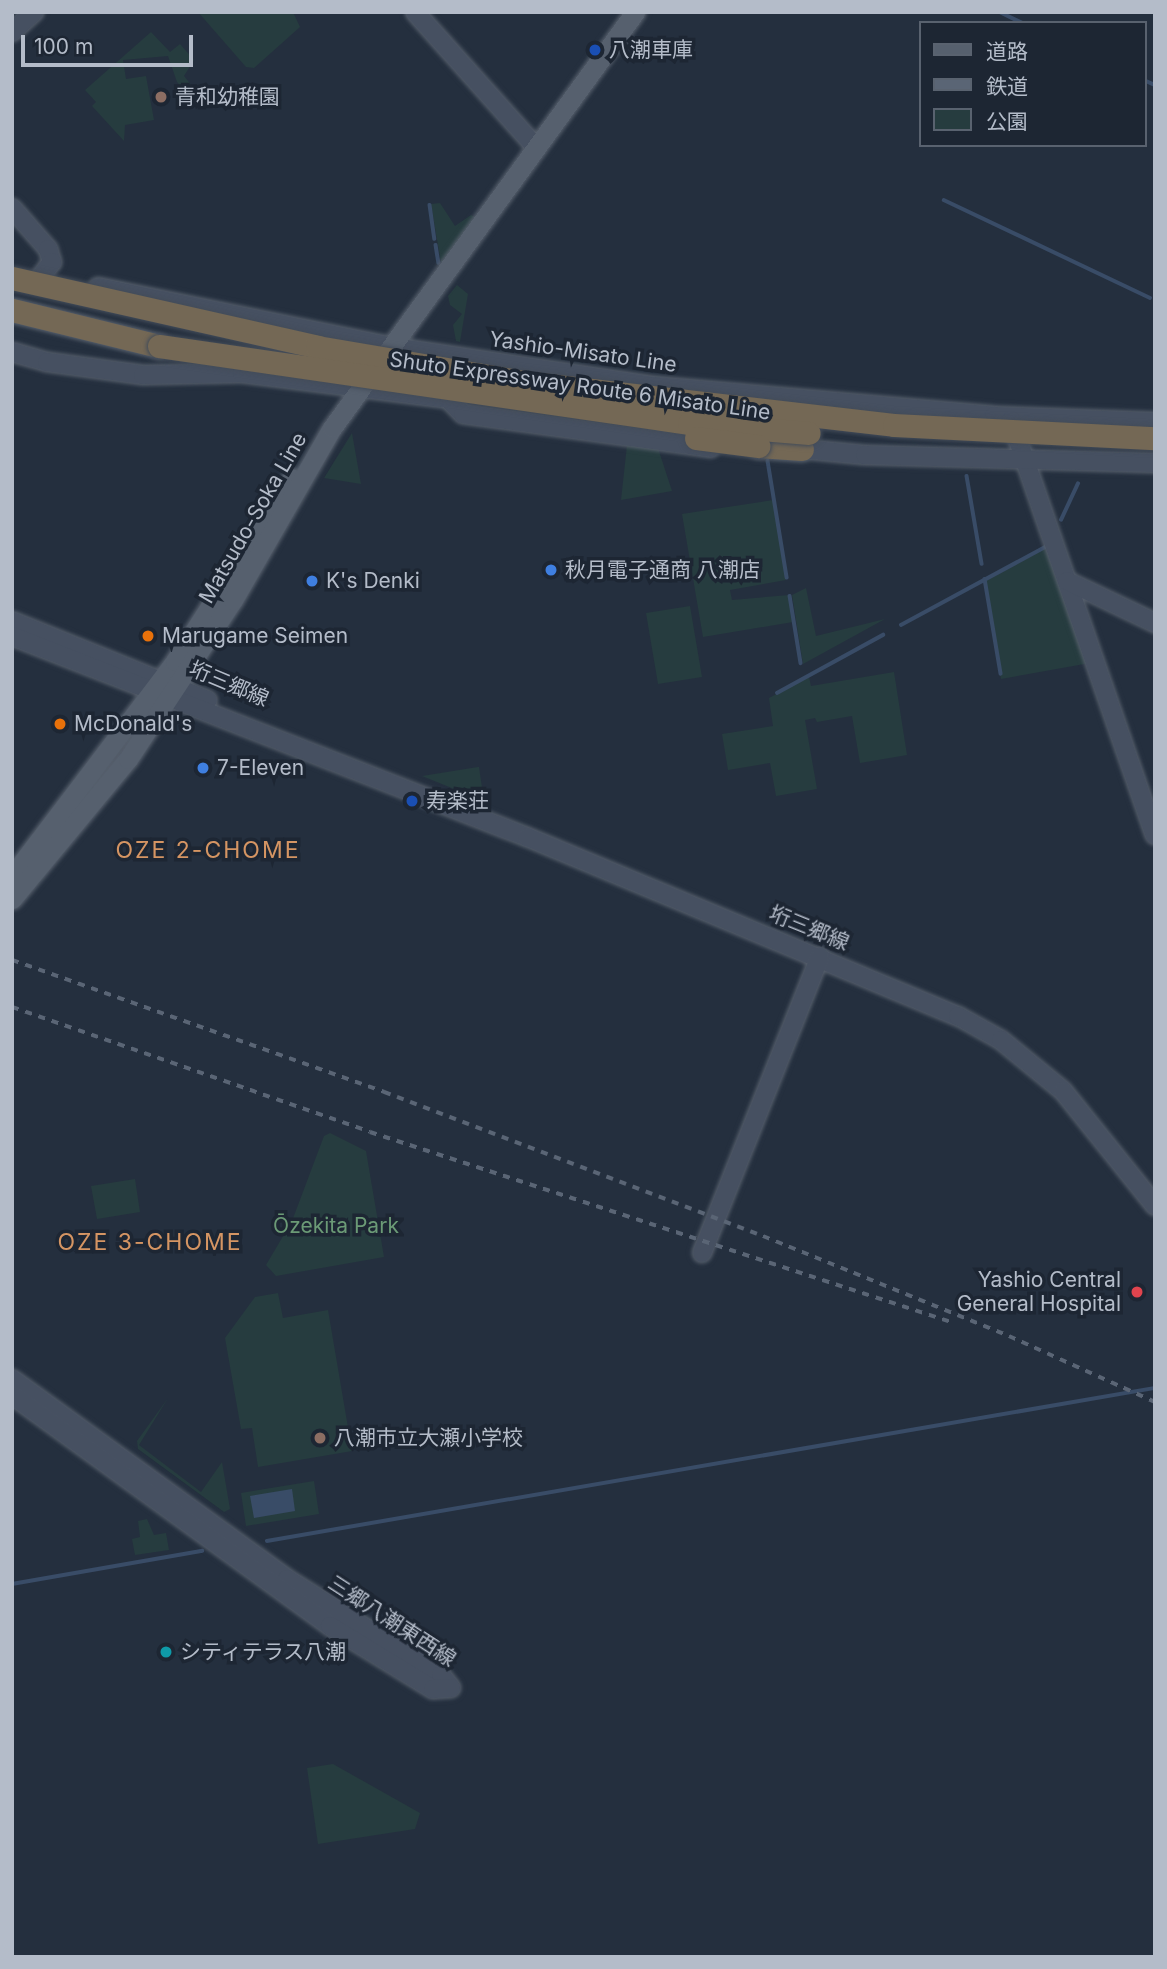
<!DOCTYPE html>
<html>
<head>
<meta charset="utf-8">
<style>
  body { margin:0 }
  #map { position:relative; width:1167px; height:1969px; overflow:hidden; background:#242f3e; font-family:Inter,"Noto Sans JP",sans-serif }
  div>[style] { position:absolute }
  .green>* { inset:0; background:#263c3f }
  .water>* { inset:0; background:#394c67 }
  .stream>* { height:3.5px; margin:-1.75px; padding:0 1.75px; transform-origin:1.75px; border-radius:1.75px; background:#394c67 }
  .roads { filter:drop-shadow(0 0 2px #565f6c) drop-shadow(0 0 2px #565f6c) }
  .secondary>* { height:18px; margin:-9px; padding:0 9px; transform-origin:9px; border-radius:9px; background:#465061 }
  .primary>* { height:19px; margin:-9.5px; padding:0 9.5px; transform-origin:9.5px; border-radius:9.5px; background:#56606e }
  .highway>* { height:23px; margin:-11.5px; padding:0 11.5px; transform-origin:11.5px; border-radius:11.5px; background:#746855 }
  .rail>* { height:3.5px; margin-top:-1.75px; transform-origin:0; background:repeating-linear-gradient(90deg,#5a6575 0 7px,transparent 0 14px) }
  .bridges { filter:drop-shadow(0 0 2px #434c59) drop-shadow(0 0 2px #434c59) }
  .highway-bridge>* { height:23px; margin:-11.5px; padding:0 11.5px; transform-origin:11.5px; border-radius:11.5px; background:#746855 }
  .dots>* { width:19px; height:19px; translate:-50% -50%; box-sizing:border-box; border:4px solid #1d2633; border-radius:50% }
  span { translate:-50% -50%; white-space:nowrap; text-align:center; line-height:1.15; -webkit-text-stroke:7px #1d2633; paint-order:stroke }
  .poi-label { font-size:21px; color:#b4bcc9 }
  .left { translate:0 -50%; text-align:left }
  .right { translate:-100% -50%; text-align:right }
  .street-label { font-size:21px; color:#b4bcc9 }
  .park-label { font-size:21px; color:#6b9a76 }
  .neighbourhood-label { font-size:23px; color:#d59563; letter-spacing:2px }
  .frame { position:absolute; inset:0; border:14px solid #b4bcc9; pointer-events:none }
  .legend { position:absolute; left:919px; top:21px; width:228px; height:126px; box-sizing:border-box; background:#1d2633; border:2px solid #59626f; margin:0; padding:9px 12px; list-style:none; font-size:21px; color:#b4bcc9 }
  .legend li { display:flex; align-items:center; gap:14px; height:35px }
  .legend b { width:35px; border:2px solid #59626f }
  .scale { position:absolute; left:21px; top:35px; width:172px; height:32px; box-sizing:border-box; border:4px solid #b4bcc9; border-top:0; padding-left:9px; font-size:21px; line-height:24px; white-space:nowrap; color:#b4bcc9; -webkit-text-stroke:5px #1d2633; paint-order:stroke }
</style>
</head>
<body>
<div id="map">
  <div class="green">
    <i style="clip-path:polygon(198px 12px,293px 12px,300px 27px,254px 68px,246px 67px)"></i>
    <i style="clip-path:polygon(151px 32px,170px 52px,180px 44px,194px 60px,184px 76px,193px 87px,187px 93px,177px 82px,168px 56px,123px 60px,126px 79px,146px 76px,154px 120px,125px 125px,124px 141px,92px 106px,96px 102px,85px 90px)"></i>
    <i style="clip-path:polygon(440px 203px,455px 226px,471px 215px,475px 217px,441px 263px,431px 204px)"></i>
    <i style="clip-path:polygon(457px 285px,468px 294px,460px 342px,456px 341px,453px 325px,462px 314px,450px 305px,448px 296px)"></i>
    <i style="clip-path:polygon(352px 433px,361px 484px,324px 478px)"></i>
    <i style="clip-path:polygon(627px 445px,658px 448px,672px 491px,621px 500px)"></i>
    <i style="clip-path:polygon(773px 500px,786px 580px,730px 590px,732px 600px,789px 595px,793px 622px,703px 637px,682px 514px)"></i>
    <i style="clip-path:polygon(1050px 546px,1090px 663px,1001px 679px,984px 582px)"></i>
    <i style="clip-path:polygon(806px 588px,816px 636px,885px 619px,803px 664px,792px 595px)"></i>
    <i style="clip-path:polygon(690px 606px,702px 677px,658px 684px,646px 613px)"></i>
    <i style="clip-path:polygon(894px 672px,907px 755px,860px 763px,852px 716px,817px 722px,815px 718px,805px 720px,817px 789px,776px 796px,770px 763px,728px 770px,722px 734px,773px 726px,769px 698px,809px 677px,811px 686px)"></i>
    <i style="clip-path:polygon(479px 767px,484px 801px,422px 776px,478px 767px)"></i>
    <i style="clip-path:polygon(330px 1133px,366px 1151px,384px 1257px,276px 1276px,266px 1265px,292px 1221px,324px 1136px)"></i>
    <i style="clip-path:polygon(135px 1179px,140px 1212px,97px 1219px,91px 1186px)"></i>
    <i style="clip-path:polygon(278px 1293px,283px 1318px,328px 1310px,352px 1451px,258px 1467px,252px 1428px,241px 1429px,225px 1338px,255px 1297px)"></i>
    <i style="clip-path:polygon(168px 1398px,139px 1445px,201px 1492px,222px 1462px,230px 1509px,224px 1512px,138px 1449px,137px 1441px)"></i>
    <i style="clip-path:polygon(314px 1481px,319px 1514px,246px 1526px,241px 1493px)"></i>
    <i style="clip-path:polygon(147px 1519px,154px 1535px,166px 1533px,169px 1550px,135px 1555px,132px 1539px,140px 1537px,138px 1521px)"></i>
    <i style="clip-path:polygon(333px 1764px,420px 1813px,415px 1829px,318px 1844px,307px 1768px)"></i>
  </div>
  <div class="water">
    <i style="clip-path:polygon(292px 1489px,295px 1511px,254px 1518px,250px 1496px)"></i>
  </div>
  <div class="stream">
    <i style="left:1000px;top:12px;width:25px;rotate:26deg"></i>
    <i style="left:1144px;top:80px;width:12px;rotate:24deg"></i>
    <i style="left:944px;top:200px;width:228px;rotate:25.4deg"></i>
    <i style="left:430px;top:205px;width:34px;rotate:82deg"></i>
    <i style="left:436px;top:245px;width:18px;rotate:81deg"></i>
    <i style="left:768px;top:461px;width:118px;rotate:80.7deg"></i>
    <i style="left:967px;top:476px;width:89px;rotate:80.3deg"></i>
    <i style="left:1061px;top:520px;width:40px;rotate:-65deg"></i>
    <i style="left:985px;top:579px;width:96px;rotate:80.4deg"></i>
    <i style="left:790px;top:596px;width:68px;rotate:80.7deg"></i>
    <i style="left:901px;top:625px;width:164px;rotate:-28.4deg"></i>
    <i style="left:777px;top:693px;width:121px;rotate:-28.7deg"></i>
    <i style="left:267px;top:1541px;width:901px;rotate:-9.78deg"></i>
    <i style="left:12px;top:1584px;width:193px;rotate:-9.9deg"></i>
  </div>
  <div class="roads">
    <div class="secondary">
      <i style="left:415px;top:12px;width:180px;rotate:48.2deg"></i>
      <i style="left:12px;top:32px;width:30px;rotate:-42deg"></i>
      <i style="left:12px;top:208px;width:55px;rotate:48.7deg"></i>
      <i style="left:48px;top:249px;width:14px;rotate:73deg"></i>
      <i style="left:52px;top:262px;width:18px;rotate:128deg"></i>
      <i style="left:98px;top:287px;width:301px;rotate:11.5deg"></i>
      <i style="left:393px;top:347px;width:264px;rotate:8.5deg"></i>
      <i style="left:654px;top:386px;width:341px;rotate:5deg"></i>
      <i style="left:994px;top:416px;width:161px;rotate:2.1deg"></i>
      <i style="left:12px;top:352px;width:36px;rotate:16deg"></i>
      <i style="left:47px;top:362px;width:97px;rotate:7.7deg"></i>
      <i style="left:143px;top:375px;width:99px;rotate:-1.2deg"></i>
      <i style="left:242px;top:373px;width:202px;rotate:7.1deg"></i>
      <i style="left:448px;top:399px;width:21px;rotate:45deg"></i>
      <i style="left:463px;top:414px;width:250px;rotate:7.8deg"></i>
      <i style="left:1011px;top:420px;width:439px;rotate:70.9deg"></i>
      <i style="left:792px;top:448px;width:73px;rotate:5.5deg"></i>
      <i style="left:865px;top:455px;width:290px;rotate:1.6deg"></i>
      <i style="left:1067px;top:581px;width:98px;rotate:25.5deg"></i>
      <i style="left:12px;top:621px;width:211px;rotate:22deg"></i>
      <i style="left:12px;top:636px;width:553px;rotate:21.32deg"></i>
      <i style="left:527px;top:837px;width:467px;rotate:22.6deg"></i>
      <i style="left:958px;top:1016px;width:49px;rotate:29.2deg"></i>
      <i style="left:1001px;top:1040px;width:80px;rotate:39.4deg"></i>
      <i style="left:1063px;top:1091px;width:147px;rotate:51.3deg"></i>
      <i style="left:702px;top:1253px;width:319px;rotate:-68.3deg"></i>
      <i style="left:12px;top:1379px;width:340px;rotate:36deg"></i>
      <i style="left:287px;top:1579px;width:181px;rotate:31.9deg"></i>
      <i style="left:441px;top:1675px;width:16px;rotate:52deg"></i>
      <i style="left:12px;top:1395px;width:393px;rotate:36deg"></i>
      <i style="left:330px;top:1626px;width:121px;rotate:31.5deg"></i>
      <i style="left:433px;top:1689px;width:18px;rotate:-3deg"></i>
    </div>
    <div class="primary">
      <i style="left:12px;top:876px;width:270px;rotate:-52.8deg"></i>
      <i style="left:175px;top:661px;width:217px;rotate:-57.4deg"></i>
      <i style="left:12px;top:899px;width:182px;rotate:-50.4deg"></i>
      <i style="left:128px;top:759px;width:191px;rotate:-56.6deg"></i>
      <i style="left:233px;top:600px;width:198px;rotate:-60.1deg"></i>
      <i style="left:332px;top:428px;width:515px;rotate:-53.93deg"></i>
    </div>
    <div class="highway">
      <i style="left:12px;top:310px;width:151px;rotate:13.8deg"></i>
      <i style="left:758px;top:446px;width:44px;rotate:3.9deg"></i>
    </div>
  </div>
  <div class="rail">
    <i style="left:12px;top:960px;width:395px;rotate:19.5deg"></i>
    <i style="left:384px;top:1092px;width:405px;rotate:20.8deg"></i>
    <i style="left:763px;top:1236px;width:266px;rotate:22.1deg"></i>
    <i style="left:1009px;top:1336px;width:160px;rotate:24.3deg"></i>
    <i style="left:12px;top:1007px;width:379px;rotate:19.2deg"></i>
    <i style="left:370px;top:1132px;width:611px;rotate:18.11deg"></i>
  </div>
  <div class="bridges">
    <div class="highway-bridge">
      <i style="left:12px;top:278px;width:313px;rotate:12.7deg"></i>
      <i style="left:317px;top:347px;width:209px;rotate:9.6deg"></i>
      <i style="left:523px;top:382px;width:373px;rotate:6.6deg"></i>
      <i style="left:894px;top:425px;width:261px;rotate:2.9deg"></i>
      <i style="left:159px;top:346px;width:536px;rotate:8.27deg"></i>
      <i style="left:689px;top:423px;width:120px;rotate:4.8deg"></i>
      <i style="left:696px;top:438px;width:63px;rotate:7.4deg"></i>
    </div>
  </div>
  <div class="dots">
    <i style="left:595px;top:50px;background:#1a4fb4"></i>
    <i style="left:161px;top:97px;background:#8d6e63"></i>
    <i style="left:551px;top:570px;background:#3f7fe0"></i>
    <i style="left:312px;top:581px;background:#3f7fe0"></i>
    <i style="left:148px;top:636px;background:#e8710a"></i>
    <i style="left:60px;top:724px;background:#e8710a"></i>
    <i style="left:203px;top:768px;background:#3f7fe0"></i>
    <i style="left:412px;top:801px;background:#1a4fb4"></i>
    <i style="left:1137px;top:1292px;background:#e0444e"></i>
    <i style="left:320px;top:1438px;background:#8d6e63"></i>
    <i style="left:166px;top:1652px;background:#0f9aa8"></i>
  </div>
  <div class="poi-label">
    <span class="left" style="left:609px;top:50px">八潮車庫</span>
    <span class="left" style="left:175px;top:97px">青和幼稚園</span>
    <span class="left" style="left:565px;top:570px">秋月電子通商 八潮店</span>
    <span class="left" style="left:326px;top:581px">K's Denki</span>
    <span class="left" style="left:162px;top:636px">Marugame Seimen</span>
    <span class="left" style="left:74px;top:724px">McDonald's</span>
    <span class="left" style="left:217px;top:768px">7-Eleven</span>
    <span class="left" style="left:426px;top:801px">寿楽荘</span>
    <span class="right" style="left:1121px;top:1292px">Yashio Central<br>General Hospital</span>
    <span class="left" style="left:334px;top:1438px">八潮市立大瀬小学校</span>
    <span class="left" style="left:180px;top:1652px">シティテラス八潮</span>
  </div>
  <div class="street-label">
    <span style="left:583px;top:352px;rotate:8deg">Yashio-Misato Line</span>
    <span style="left:580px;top:386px;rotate:8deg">Shuto Expressway Route 6 Misato Line</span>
    <span style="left:253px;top:518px;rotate:-60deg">Matsudo-Soka Line</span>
    <span style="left:229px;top:684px;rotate:23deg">垳三郷線</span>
    <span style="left:809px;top:928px;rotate:22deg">垳三郷線</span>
    <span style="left:392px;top:1621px;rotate:33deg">三郷八潮東西線</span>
  </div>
  <div class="park-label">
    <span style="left:336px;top:1226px">Ōzekita Park</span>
  </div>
  <div class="neighbourhood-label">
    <span style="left:208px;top:850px">OZE 2-CHOME</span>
    <span style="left:150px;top:1242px">OZE 3-CHOME</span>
  </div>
  <div class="frame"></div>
  <ul class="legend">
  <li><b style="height:9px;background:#56606e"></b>道路</li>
  <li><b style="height:9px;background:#5a6575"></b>鉄道</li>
  <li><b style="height:19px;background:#263c3f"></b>公園</li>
  </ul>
  <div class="scale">100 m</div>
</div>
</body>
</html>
